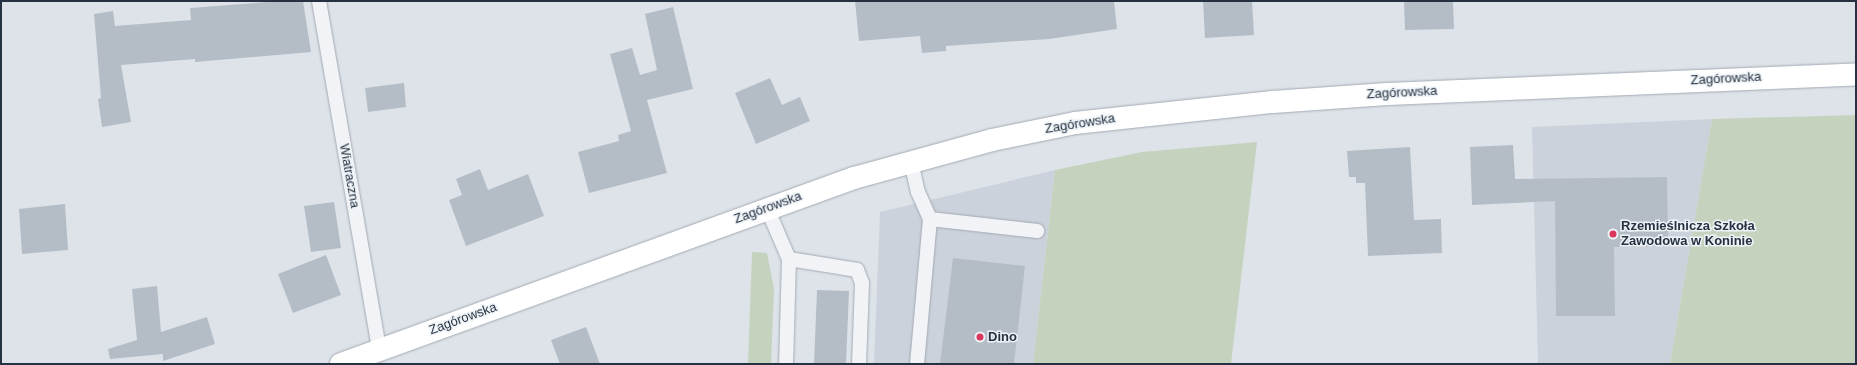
<!DOCTYPE html>
<html>
<head>
<meta charset="utf-8">
<style>
  body { margin:0 }
  #map { position:relative; width:1857px; height:365px; overflow:hidden; background:#dee3e9; font-family:Helvetica,sans-serif }
  div>[style] { position:absolute }
  .built>* { inset:0; background:#ccd2db }
  .green>* { inset:0; background:#c5d3be }
  .building>* { inset:0; background:#b4bdc6 }
  .roads { filter:drop-shadow(0 0 1px #a3aab3) drop-shadow(0 0 1px #a3aab3) }
  .lane>* { height:14px; margin:-7px; padding:0 7px; transform-origin:7px; border-radius:7px; background:#f1f3f7 }
  .secondary>* { height:22px; margin:-11px; padding:0 11px; transform-origin:11px; border-radius:11px; background:#fff }
  .dots>* { width:11px; height:11px; translate:-50% -50%; box-sizing:border-box; border:2px solid #edf2f6; border-radius:50% }
  span { translate:-50% -50%; white-space:nowrap; text-align:center; line-height:1.15; -webkit-text-stroke:3px #edf2f6; paint-order:stroke }
  .street-label { font-size:13px; color:#263241 }
  .poi-label { font-size:13px; color:#263241; font-weight:700 }
  .left { translate:0 -50%; text-align:left }
  .frame { position:absolute; inset:0; border:2px solid #263241; pointer-events:none }
</style>
</head>
<body>
<div id="map">
  <div class="built">
    <i style="clip-path:polygon(1712px 119px,1670px 364px,1538px 364px,1532px 127px)"></i>
    <i style="clip-path:polygon(1055px 170px,1033px 364px,874px 364px,880px 212px)"></i>
  </div>
  <div class="green">
    <i style="clip-path:polygon(1856px 115px,1856px 364px,1670px 364px,1712px 119px)"></i>
    <i style="clip-path:polygon(1257px 142px,1231px 364px,1033px 364px,1055px 170px,1142px 152px)"></i>
    <i style="clip-path:polygon(752px 252px,767px 253px,774px 289px,771px 364px,748px 364px)"></i>
  </div>
  <div class="building">
    <i style="clip-path:polygon(281px 1px,303px 1px,311px 52px,195px 62px,195px 59px,121px 65px,131px 122px,102px 127px,98px 99px,101px 98px,94px 14px,113px 11px,115px 26px,191px 20px,190px 8px)"></i>
    <i style="clip-path:polygon(855px 1px,1114px 1px,1117px 29px,1049px 39px,946px 46px,946px 51px,922px 53px,920px 36px,859px 41px)"></i>
    <i style="clip-path:polygon(1203px 1px,1252px 1px,1254px 35px,1205px 38px)"></i>
    <i style="clip-path:polygon(1404px 1px,1453px 1px,1454px 29px,1405px 30px)"></i>
    <i style="clip-path:polygon(673px 7px,693px 89px,647px 100px,667px 173px,589px 193px,578px 152px,619px 141px,618px 135px,631px 131px,610px 54px,632px 48px,640px 75px,657px 70px,645px 14px)"></i>
    <i style="clip-path:polygon(770px 78px,782px 105px,800px 97px,810px 121px,756px 144px,735px 93px)"></i>
    <i style="clip-path:polygon(404px 83px,406px 107px,368px 112px,365px 88px)"></i>
    <i style="clip-path:polygon(1513px 145px,1515px 179px,1667px 177px,1668px 246px,1614px 247px,1615px 316px,1556px 316px,1555px 201px,1472px 205px,1470px 147px)"></i>
    <i style="clip-path:polygon(1410px 147px,1414px 220px,1441px 219px,1442px 253px,1368px 256px,1365px 183px,1356px 183px,1356px 177px,1349px 177px,1347px 151px)"></i>
    <i style="clip-path:polygon(480px 169px,488px 190px,528px 174px,544px 216px,466px 246px,449px 200px,462px 195px,456px 179px)"></i>
    <i style="clip-path:polygon(334px 202px,341px 248px,311px 252px,304px 206px)"></i>
    <i style="clip-path:polygon(65px 204px,68px 250px,22px 254px,19px 209px)"></i>
    <i style="clip-path:polygon(326px 255px,341px 295px,293px 313px,278px 274px)"></i>
    <i style="clip-path:polygon(953px 258px,1025px 266px,1014px 364px,940px 364px)"></i>
    <i style="clip-path:polygon(157px 286px,161px 332px,207px 317px,215px 344px,163px 361px,163px 354px,110px 359px,108px 349px,137px 340px,132px 289px)"></i>
    <i style="clip-path:polygon(817px 290px,849px 291px,846px 364px,814px 364px)"></i>
    <i style="clip-path:polygon(586px 327px,600px 364px,560px 364px,551px 340px)"></i>
  </div>
  <div class="roads">
    <div class="lane">
      <i style="left:319px;top:1px;width:354px;rotate:80.2deg"></i>
      <i style="left:911px;top:162px;width:31px;rotate:77deg"></i>
      <i style="left:918px;top:192px;width:30px;rotate:66deg"></i>
      <i style="left:930px;top:219px;width:146px;rotate:95.1deg"></i>
      <i style="left:767px;top:208px;width:56px;rotate:66.7deg"></i>
      <i style="left:789px;top:259px;width:105px;rotate:91.6deg"></i>
      <i style="left:930px;top:219px;width:108px;rotate:6.4deg"></i>
      <i style="left:789px;top:259px;width:69px;rotate:9.2deg"></i>
      <i style="left:857px;top:270px;width:14px;rotate:69deg"></i>
      <i style="left:862px;top:283px;width:81px;rotate:92.1deg"></i>
    </div>
    <div class="secondary">
      <i style="left:341px;top:364px;width:546px;rotate:-19.93deg"></i>
      <i style="left:854px;top:178px;width:143px;rotate:-15.4deg"></i>
      <i style="left:992px;top:140px;width:85px;rotate:-11.6deg"></i>
      <i style="left:1075px;top:123px;width:199px;rotate:-6.1deg"></i>
      <i style="left:1273px;top:102px;width:114px;rotate:-4deg"></i>
      <i style="left:1387px;top:94px;width:469px;rotate:-2.4deg"></i>
    </div>
  </div>
  <div class="dots">
    <i style="left:1613px;top:234px;background:#d9375e"></i>
    <i style="left:980px;top:337px;background:#d9375e"></i>
  </div>
  <div class="street-label">
    <span style="left:1726px;top:79px;rotate:-3deg">Zagórowska</span>
    <span style="left:1402px;top:93px;rotate:-3deg">Zagórowska</span>
    <span style="left:1080px;top:124px;rotate:-9deg">Zagórowska</span>
    <span style="left:349px;top:176px;rotate:80deg">Wiatraczna</span>
    <span style="left:768px;top:208px;rotate:-20deg">Zagórowska</span>
    <span style="left:463px;top:319px;rotate:-20deg">Zagórowska</span>
  </div>
  <div class="poi-label">
    <span class="left" style="left:1621px;top:234px">Rzemieślnicza Szkoła<br>Zawodowa w Koninie</span>
    <span class="left" style="left:988px;top:337px">Dino</span>
  </div>
  <div class="frame"></div>
</div>
</body>
</html>
